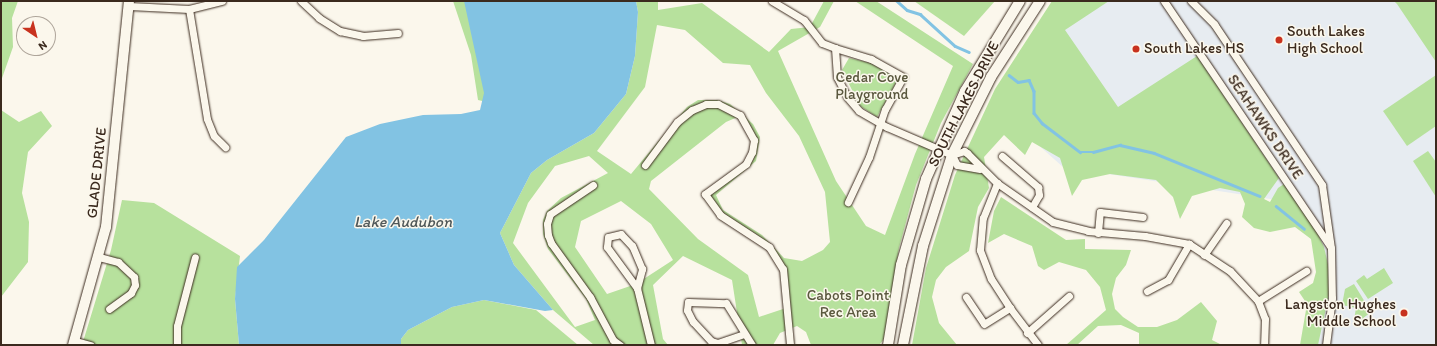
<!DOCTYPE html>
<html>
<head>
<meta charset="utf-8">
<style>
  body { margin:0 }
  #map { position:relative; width:1437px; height:346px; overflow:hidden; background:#fbf7ec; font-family:Itim,sans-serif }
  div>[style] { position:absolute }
  .built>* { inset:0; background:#e7ecf1 }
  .green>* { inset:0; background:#b7e19d }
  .water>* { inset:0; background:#82c3e3 }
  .stream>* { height:2.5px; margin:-1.25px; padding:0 1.25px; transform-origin:1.25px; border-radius:1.25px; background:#82c3e3 }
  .roads { filter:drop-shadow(0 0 1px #3b2a1e) drop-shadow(0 0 1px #3b2a1e) }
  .street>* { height:7px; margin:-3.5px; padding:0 3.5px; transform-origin:3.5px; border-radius:3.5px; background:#fbf7ec }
  .secondary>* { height:10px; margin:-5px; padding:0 5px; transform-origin:5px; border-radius:5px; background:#fbf7ec }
  .dots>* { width:11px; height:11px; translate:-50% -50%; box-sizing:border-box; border:2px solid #fbf7ec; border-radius:50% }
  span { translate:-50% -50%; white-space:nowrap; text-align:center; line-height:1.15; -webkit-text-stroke:3px #fbf7ec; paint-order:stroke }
  .poi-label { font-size:15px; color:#3b2a1e }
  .left { translate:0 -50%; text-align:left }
  .right { translate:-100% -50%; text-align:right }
  .park-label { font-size:15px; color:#5a583e }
  .street-label { font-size:15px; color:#3b2a1e }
  .water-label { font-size:16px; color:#505859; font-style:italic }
  .frame { position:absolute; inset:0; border:2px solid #3b2a1e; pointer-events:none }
  .north { position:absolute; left:16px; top:16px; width:40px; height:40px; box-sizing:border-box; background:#fbf7ec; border:1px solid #aea59a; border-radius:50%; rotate:145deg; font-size:11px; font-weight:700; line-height:16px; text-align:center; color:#3b2a1e }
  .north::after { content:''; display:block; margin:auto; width:14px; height:18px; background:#c8321e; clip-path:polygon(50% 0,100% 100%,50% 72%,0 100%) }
</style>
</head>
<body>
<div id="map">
  <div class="built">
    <i style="clip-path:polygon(1054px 1px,1436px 1px,1436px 345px,1306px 345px,1321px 253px,1284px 201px,1063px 167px,991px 103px)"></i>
  </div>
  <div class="green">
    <i style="clip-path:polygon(1px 1px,18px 1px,12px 18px,13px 47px,1px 81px)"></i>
    <i style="clip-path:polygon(453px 1px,469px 1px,491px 103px,478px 100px,471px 55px)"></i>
    <i style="clip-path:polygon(evenodd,636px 1px,658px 1px,658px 10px,702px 3px,769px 52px,791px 29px,810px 27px,824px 1px,834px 1px,820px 27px,778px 51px,836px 181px,866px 226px,885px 235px,915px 154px,953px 66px,855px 1px,876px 1px,973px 64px,941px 123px,916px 185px,899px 248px,884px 339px,880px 344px,811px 345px,806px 332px,797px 326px,780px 333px,773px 345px,742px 345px,732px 280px,683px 256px,653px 285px,663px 339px,668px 345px,594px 345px,553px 310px,514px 265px,500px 233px,531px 173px,547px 160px,594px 133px,626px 94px,635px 56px,638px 12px,636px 1px,657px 25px,685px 30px,723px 63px,750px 65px,766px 93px,799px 136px,825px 192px,830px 242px,823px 250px,802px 261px,784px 258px,762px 235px,723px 210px,716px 195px,756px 161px,760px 137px,753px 124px,730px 104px,717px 100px,698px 100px,687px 107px,631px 174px,597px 151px,645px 87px,657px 25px,636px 1px,740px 116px,754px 140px,746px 164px,705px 194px,720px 215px,769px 247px,783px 269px,786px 308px,759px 317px,748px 275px,698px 239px,649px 189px,651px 181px,726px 122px,740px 116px,636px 1px,589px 156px,608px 173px,561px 198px,547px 211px,543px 220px,543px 234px,548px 249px,586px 299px,595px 320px,575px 327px,513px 243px,528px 203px,555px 166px,589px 156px,636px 1px,621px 201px,651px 224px,673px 260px,636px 284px,607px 294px,575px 247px,581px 221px,621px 201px)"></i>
    <i style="clip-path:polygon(914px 1px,995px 1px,964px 36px)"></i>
    <i style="clip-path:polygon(1052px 1px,1109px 1px,1065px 30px,1118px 107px,1197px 56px,1279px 178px,1264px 199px,1270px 202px,1278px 188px,1284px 184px,1317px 232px,1324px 247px,1329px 269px,1329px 294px,1318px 345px,1300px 345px,1307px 304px,1299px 292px,1313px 283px,1316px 272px,1311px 239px,1295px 227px,1270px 232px,1254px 228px,1242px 217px,1245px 204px,1240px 192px,1220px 188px,1192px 196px,1180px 219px,1173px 197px,1156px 180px,1110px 174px,1082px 180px,1072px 196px,1060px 158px,1032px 142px,1025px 155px,1004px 135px,984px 157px,989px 188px,978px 207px,969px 251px,946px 267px,936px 280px,932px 297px,939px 323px,957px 345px,912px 345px,926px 268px,955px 175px,995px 89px)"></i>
    <i style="clip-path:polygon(1394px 1px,1436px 1px,1436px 62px,1397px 4px)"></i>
    <i style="clip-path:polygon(849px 58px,871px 63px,898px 79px,877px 117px,860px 106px,842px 70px)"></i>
    <i style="clip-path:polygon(1436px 75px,1436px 126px,1407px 146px,1383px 111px)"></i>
    <i style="clip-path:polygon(1px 110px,19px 122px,41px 111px,52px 126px,28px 152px,22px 193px,29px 222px,28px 262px,1px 297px)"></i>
    <i style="clip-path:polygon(1428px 151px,1436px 162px,1436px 197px,1413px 161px)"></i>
    <i style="clip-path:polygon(1001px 197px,1066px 240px,1085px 239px,1085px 249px,1131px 250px,1126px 265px,1116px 278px,1112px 294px,1115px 309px,1123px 317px,1138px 327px,1157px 327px,1177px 320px,1201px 302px,1217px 321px,1212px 340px,1222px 345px,1139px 345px,1139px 333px,1121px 325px,1098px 326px,1077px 345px,1066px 345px,1106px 310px,1100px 287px,1086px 270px,1059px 262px,1044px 270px,1038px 266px,1032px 246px,1004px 234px,988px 243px,994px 211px)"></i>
    <i style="clip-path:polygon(122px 200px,154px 203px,240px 256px,235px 299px,239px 345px,82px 345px,111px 250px)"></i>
    <i style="clip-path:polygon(1384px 268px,1393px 283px,1368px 299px,1356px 281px,1364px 275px,1367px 279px)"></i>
    <i style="clip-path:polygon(1354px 284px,1371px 312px,1353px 326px,1356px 308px,1342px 305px,1345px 289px)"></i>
    <i style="clip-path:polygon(484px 300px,536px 310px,578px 345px,401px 345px,401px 339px,408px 330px,452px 307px)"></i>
  </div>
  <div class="water">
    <i style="clip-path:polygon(464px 1px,636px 1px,638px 12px,635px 56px,626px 94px,594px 133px,547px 160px,531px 173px,500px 233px,514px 265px,553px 310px,545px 311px,484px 300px,452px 307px,408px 330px,401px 339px,401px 345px,239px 345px,235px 299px,237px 267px,264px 240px,346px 137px,380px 124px,423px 115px,461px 114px,480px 110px,484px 93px)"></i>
  </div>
  <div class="stream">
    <i style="left:897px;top:1px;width:13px;rotate:42deg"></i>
    <i style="left:907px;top:10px;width:14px;rotate:17deg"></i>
    <i style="left:920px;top:14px;width:47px;rotate:42.4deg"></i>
    <i style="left:955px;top:46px;width:15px;rotate:23deg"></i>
    <i style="left:1009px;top:75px;width:11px;rotate:38deg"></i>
    <i style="left:1018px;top:82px;width:11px;rotate:-10deg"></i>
    <i style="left:1029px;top:80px;width:12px;rotate:66deg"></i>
    <i style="left:1034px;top:91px;width:22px;rotate:90deg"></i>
    <i style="left:1034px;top:113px;width:13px;rotate:51deg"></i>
    <i style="left:1042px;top:123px;width:48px;rotate:37.3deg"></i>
    <i style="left:1080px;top:152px;width:13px"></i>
    <i style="left:1093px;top:152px;width:28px;rotate:-15deg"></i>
    <i style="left:1120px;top:145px;width:35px;rotate:13deg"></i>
    <i style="left:1154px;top:153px;width:114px;rotate:22.1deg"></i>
    <i style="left:1276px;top:206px;width:36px;rotate:39deg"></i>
  </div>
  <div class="roads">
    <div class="street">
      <i style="left:301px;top:1px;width:25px;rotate:43deg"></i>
      <i style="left:319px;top:18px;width:25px;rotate:32deg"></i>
      <i style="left:340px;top:31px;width:24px;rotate:12deg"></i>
      <i style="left:363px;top:36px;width:35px;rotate:-5deg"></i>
      <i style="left:772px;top:1px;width:37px;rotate:31deg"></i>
      <i style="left:804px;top:20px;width:29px;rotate:52deg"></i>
      <i style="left:822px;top:43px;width:14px;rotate:21deg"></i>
      <i style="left:835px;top:48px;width:29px;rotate:86deg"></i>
      <i style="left:837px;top:77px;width:22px;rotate:63deg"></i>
      <i style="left:847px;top:97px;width:18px;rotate:49deg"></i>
      <i style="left:859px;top:111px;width:32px;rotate:30deg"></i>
      <i style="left:887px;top:127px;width:71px;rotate:23.3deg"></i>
      <i style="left:1164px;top:1px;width:296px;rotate:55.9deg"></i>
      <i style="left:1191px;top:1px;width:33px;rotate:45deg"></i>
      <i style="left:1214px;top:24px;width:194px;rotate:56.1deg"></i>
      <i style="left:1322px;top:185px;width:64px;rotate:81.9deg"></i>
      <i style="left:1331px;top:248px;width:50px;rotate:88.9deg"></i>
      <i style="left:1332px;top:298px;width:47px;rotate:97.3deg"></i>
      <i style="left:129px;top:6px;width:60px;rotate:2.9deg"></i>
      <i style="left:189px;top:9px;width:34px;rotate:-14deg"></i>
      <i style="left:189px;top:9px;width:111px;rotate:80.7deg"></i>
      <i style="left:207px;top:119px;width:18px;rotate:68deg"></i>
      <i style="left:214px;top:136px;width:16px;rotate:45deg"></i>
      <i style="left:835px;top:48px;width:38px;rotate:17deg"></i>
      <i style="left:871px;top:59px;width:37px;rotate:29deg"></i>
      <i style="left:903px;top:77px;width:37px;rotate:119deg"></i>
      <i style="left:885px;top:109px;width:51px;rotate:108.4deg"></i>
      <i style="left:869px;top:157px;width:50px;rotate:115deg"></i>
      <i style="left:952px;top:155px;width:13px;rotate:-18deg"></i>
      <i style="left:964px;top:151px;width:4px;rotate:34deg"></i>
      <i style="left:967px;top:153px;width:42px;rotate:45deg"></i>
      <i style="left:997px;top:183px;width:68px;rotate:34.9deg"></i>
      <i style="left:1053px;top:222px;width:36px;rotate:14deg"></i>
      <i style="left:1088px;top:231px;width:57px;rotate:5deg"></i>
      <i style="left:1145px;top:236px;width:45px;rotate:10.3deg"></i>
      <i style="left:1189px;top:244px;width:49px;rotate:33.4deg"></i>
      <i style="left:1230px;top:271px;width:41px;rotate:47deg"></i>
      <i style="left:1258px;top:301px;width:19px;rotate:69deg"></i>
      <i style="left:1265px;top:319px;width:26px;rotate:92deg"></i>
      <i style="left:952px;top:155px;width:11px;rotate:63deg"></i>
      <i style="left:957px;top:165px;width:23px;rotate:10deg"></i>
      <i style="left:1002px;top:156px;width:48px;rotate:40.7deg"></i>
      <i style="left:1038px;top:187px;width:8px;rotate:83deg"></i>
      <i style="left:1039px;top:195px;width:14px;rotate:120deg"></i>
      <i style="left:645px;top:165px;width:54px;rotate:-53.3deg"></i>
      <i style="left:677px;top:122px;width:19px;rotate:-39deg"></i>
      <i style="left:692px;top:110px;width:15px;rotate:-23deg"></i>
      <i style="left:706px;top:104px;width:12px"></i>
      <i style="left:718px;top:104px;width:25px;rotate:27deg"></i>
      <i style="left:740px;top:115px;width:29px;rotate:61deg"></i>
      <i style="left:754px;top:140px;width:12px;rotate:99deg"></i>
      <i style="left:752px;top:152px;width:13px;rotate:117deg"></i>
      <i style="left:746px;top:164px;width:51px;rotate:143.8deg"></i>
      <i style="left:705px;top:194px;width:26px;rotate:54deg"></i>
      <i style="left:720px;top:215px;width:59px;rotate:33.1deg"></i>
      <i style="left:769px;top:247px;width:26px;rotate:58deg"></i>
      <i style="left:783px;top:269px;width:76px;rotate:84.7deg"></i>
      <i style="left:593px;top:185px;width:52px;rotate:146deg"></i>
      <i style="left:550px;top:214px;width:10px;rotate:107deg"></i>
      <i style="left:547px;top:224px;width:11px;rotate:85deg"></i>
      <i style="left:548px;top:235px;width:9px;rotate:69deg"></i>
      <i style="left:551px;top:243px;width:67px;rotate:54.2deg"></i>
      <i style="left:590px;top:297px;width:49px;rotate:61.9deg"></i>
      <i style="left:613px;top:340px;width:9px;rotate:36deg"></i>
      <i style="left:1098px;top:233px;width:21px;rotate:-85deg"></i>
      <i style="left:1100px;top:212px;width:43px;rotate:6.6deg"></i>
      <i style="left:1204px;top:255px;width:39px;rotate:-55deg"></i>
      <i style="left:99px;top:257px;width:20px;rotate:15deg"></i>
      <i style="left:118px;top:262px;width:22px;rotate:43deg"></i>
      <i style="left:134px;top:277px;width:8px;rotate:83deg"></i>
      <i style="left:135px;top:285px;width:9px;rotate:117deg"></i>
      <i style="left:131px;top:293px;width:27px;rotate:144deg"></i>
      <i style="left:637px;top:288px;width:20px;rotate:-75deg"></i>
      <i style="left:642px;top:269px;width:25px;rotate:-113deg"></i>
      <i style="left:632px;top:246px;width:16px;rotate:-133deg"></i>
      <i style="left:621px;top:234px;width:13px;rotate:167deg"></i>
      <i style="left:608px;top:237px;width:10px;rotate:96deg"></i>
      <i style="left:607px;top:247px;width:51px;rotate:53.8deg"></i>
      <i style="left:637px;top:288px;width:59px;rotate:76.2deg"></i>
      <i style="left:1147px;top:291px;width:24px;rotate:-28deg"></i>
      <i style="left:1168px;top:280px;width:42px;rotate:-59.7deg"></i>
      <i style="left:966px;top:297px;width:32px;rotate:56deg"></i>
      <i style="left:984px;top:324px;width:31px;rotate:-32deg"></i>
      <i style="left:1010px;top:308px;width:35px;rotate:-123deg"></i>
      <i style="left:991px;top:279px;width:31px;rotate:-111deg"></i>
      <i style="left:980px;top:250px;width:32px;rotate:-85deg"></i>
      <i style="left:983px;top:218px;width:38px;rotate:-68deg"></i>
      <i style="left:1258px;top:301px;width:57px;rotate:-32deg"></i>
      <i style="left:1010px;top:308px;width:46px;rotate:52.9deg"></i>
      <i style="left:1027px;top:333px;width:56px;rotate:-41.4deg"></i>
      <i style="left:744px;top:334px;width:28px;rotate:161deg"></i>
      <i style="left:718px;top:343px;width:7px;rotate:-164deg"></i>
      <i style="left:711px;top:341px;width:26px;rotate:-133deg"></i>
      <i style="left:693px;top:322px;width:13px;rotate:-117deg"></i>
      <i style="left:687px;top:310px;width:8px;rotate:-83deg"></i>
      <i style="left:688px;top:302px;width:38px;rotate:2deg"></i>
      <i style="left:726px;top:303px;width:49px;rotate:58.2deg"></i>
      <i style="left:75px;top:341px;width:16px;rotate:15deg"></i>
      <i style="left:177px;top:345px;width:19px;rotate:-90deg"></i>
      <i style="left:177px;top:326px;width:71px;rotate:-75.4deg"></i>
    </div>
    <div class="secondary">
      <i style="left:73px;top:345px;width:123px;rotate:-74.4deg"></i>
      <i style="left:106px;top:227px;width:227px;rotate:-84.2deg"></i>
      <i style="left:888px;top:345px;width:81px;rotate:-80.8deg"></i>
      <i style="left:901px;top:265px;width:90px;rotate:-73.8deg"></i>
      <i style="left:926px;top:179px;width:96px;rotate:-66.1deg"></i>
      <i style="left:965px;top:91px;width:105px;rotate:-58.6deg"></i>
      <i style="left:903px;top:345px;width:101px;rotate:-78.6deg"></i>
      <i style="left:923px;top:246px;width:96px;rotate:-72.3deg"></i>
      <i style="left:952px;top:155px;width:87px;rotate:-63.4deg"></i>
      <i style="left:991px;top:77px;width:90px;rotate:-57.2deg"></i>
    </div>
  </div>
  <div class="dots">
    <i style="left:1279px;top:40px;background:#c8321e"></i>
    <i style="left:1136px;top:49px;background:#c8321e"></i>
    <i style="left:1404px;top:313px;background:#c8321e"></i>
  </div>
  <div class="poi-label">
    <span class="left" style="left:1287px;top:40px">South Lakes<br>High School</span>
    <span class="left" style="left:1144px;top:49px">South Lakes HS</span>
    <span class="right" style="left:1396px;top:313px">Langston Hughes<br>Middle School</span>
  </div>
  <div class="park-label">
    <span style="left:872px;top:86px">Cedar Cove<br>Playground</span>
    <span style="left:848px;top:304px">Cabots Point<br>Rec Area</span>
  </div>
  <div class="street-label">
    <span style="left:964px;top:104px;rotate:-63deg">SOUTH LAKES DRIVE</span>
    <span style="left:1265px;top:127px;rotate:56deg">SEAHAWKS DRIVE</span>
    <span style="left:97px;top:173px;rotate:-84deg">GLADE DRIVE</span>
  </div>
  <div class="water-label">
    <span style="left:403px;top:222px">Lake Audubon</span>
  </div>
  <div class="frame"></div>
  <div class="north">N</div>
</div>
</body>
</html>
